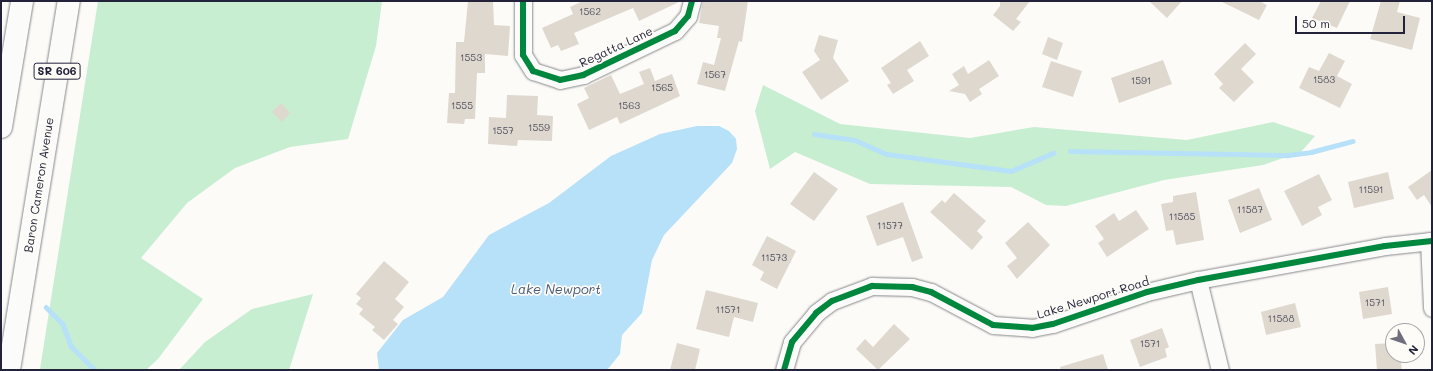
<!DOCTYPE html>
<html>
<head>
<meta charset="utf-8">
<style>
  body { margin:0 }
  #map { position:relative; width:1433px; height:371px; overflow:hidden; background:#fcfbf8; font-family:Mali,sans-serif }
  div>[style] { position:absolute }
  .green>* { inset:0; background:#c7eed1 }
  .water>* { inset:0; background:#b7e0f9 }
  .stream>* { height:4.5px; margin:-2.25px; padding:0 2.25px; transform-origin:2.25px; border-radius:2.25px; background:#b7e0f9 }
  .building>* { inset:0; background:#dfd8cf }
  .roads { filter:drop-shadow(0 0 1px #88888c) drop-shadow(0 0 1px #88888c) }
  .minor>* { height:17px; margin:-8.5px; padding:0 8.5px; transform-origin:8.5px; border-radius:8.5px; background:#fbfbf9 }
  .major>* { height:22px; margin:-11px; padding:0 11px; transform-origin:11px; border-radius:11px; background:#fbfbf9 }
  .cycleway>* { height:6px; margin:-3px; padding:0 3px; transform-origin:3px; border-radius:3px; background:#00873e }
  span { translate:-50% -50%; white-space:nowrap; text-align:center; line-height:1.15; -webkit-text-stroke:3.5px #fdfcf7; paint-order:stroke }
  .number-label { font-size:10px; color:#515060 }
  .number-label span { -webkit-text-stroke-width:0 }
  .shield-label span { padding:1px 3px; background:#fdfcf7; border:1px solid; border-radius:3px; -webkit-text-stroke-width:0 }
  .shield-label { font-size:11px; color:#22223b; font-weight:700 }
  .street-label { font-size:12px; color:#22223b }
  .water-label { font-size:13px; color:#465874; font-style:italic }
  .frame { position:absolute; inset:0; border:2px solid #22223b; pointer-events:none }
  .north { position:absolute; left:1385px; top:323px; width:40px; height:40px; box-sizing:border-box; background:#fdfcf7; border:1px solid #a5a5ac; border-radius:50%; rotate:130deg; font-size:11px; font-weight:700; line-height:16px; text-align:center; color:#22223b }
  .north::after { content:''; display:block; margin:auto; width:14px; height:18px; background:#6e6e7d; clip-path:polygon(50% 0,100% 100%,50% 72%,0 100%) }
  .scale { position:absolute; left:1295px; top:16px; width:110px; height:18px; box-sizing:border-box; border:2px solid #22223b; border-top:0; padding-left:5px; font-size:12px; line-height:14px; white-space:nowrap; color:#22223b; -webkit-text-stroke:3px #fdfcf7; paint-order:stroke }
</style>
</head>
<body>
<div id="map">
  <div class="green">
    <i style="clip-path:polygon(98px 1px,382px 1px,376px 46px,348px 139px,290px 147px,235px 168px,187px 203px,141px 258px,203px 299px,158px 359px,146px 370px,44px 370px,40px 369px)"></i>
    <i style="clip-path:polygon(763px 85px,840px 124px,970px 138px,1034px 127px,1187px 140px,1273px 122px,1315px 136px,1301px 152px,1263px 165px,1164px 180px,1066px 206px,1046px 205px,1011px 187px,870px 184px,795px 152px,770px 169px,755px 111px)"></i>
    <i style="clip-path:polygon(313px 294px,289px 370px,179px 370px,205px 342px,252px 309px)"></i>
  </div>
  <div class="water">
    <i style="clip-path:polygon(697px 126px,719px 126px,729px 131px,736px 139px,737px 149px,732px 163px,664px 235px,652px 260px,642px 313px,622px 335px,620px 354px,607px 370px,379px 370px,377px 353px,403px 320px,443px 297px,489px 235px,549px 203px,611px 156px,660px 134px)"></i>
  </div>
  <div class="stream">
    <i style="left:814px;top:134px;width:41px;rotate:8.3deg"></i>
    <i style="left:855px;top:140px;width:35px;rotate:24deg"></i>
    <i style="left:887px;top:154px;width:125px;rotate:7.8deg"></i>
    <i style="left:1011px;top:171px;width:46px;rotate:-23.2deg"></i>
    <i style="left:1070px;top:151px;width:218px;rotate:1.1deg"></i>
    <i style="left:1288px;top:155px;width:23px;rotate:-7deg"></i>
    <i style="left:1311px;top:152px;width:43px;rotate:-14.7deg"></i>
    <i style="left:46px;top:307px;width:24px;rotate:45deg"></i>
    <i style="left:63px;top:324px;width:23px;rotate:70deg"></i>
    <i style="left:71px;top:346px;width:34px;rotate:45deg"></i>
  </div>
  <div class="building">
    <i style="clip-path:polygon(468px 1px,493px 1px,494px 25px,510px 26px,508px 56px,485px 54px,485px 73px,477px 73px,475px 119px,465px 119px,464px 124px,447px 123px,449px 93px,455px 93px,456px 42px,464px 42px)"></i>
    <i style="clip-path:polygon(583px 1px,681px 1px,639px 21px,633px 8px,574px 33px,579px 44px,561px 51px,558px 45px,551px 48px,542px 28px,573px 14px,570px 7px)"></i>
    <i style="clip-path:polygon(703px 1px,748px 1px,742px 42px,739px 41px,725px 91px,697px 84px,703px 62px,714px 65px,721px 38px,717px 38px,719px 26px,699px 23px)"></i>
    <i style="clip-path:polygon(1000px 1px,1030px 1px,1016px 19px,1021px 22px,1013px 31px,993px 15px,1000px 6px)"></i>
    <i style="clip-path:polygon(1149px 1px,1182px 1px,1167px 18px)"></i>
    <i style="clip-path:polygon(1220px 1px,1259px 1px,1267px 5px,1259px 20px)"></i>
    <i style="clip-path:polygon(1321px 1px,1350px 1px,1337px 28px,1312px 18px)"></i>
    <i style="clip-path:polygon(1381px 1px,1400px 1px,1397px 12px,1420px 18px,1412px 50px,1370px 39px)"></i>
    <i style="clip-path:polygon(819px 35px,838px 40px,833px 58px,849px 81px,821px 100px,802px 72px,820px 60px,814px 51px)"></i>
    <i style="clip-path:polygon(1048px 37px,1063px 43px,1057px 60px,1042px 54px)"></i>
    <i style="clip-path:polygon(920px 41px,929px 56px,907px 70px,914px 81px,893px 94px,887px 85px,891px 83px,881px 68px)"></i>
    <i style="clip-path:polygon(1245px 43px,1256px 54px,1241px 69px,1254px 82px,1234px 102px,1219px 88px,1223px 84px,1214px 74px)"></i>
    <i style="clip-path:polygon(1329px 53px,1345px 61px,1337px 76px,1352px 84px,1340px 108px,1299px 88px,1309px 67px,1319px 71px)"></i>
    <i style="clip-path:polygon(989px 60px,999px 76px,979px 89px,982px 94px,970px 102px,965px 94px,949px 91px,959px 85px,952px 74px,964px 66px,968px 74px)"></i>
    <i style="clip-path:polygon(1163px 60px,1172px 84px,1119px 103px,1111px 78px)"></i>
    <i style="clip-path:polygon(1051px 61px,1082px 71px,1073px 97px,1042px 87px)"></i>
    <i style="clip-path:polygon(650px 68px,655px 81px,672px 74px,680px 96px,620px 124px,617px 117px,589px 130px,577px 104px,589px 98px,584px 88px,611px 75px,620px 94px,644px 84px,639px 72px)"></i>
    <i style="clip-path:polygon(507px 95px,538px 96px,537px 115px,553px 116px,552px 141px,518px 140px,517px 146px,488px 144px,489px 117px,506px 118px)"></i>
    <i style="clip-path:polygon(281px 103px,290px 113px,282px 122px,272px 112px)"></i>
    <i style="clip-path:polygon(1432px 170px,1432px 207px,1424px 195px,1417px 200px,1408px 187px)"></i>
    <i style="clip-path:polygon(814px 172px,838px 189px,814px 221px,790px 204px)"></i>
    <i style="clip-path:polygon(1388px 172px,1394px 199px,1354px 208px,1348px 182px)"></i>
    <i style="clip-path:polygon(1319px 174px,1332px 200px,1318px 207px,1322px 215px,1302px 226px,1284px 191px)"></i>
    <i style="clip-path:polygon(1259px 188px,1272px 220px,1240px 233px,1228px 200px)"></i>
    <i style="clip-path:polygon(1196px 192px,1204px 240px,1176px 245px,1173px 230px,1166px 231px,1161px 204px,1173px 202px,1173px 196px)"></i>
    <i style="clip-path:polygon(954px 193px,986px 221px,977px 231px,983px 237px,972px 250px,930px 212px,942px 200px,945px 203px)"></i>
    <i style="clip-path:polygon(903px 202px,923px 258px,912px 262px,903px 237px,877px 246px,866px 216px)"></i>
    <i style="clip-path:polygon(1136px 210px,1149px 229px,1107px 257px,1098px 243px,1104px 239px,1095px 226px,1114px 213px,1119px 221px)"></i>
    <i style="clip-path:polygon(1028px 222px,1050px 245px,1017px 279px,1007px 266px,1017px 258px,1005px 243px)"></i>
    <i style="clip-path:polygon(767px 236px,796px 251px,777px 289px,760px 280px,764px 272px,752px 265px)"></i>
    <i style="clip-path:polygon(384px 261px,409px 282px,395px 299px,404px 307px,393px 320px,398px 324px,384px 340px,372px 330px,375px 327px,359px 314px,363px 309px,356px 304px,361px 298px,356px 294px)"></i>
    <i style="clip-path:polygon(1388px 287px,1392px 314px,1363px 319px,1359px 292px)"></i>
    <i style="clip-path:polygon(706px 290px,758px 303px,753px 322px,734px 317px,729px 337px,696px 329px)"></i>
    <i style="clip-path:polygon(1295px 303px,1301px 327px,1266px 335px,1261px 312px)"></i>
    <i style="clip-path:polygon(894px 324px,910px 339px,878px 370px,856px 349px,865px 339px,873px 347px)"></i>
    <i style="clip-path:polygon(1162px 328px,1169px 347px,1165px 349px,1167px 357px,1140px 367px,1130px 340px)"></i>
    <i style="clip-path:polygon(677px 343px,700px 349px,695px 370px,670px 370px)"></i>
    <i style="clip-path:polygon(1393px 343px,1393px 355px,1400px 355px,1402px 370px,1377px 370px,1375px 344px)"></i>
    <i style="clip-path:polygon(1103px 354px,1108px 370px,1061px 370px,1060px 367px)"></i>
  </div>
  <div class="roads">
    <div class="minor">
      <i style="left:523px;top:1px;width:54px;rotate:90deg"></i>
      <i style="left:523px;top:55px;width:19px;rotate:58deg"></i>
      <i style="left:533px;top:71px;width:28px;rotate:18deg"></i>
      <i style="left:560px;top:80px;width:24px;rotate:-12deg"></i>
      <i style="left:583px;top:75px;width:102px;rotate:-25.6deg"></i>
      <i style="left:675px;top:31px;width:20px;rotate:-49deg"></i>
      <i style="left:688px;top:16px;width:16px;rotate:-75deg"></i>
      <i style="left:1429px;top:241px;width:67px;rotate:87.4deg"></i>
      <i style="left:1198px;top:280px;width:93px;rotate:76.3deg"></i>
      <i style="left:784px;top:370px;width:29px;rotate:-74deg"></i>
      <i style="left:792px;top:342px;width:38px;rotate:-50deg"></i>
      <i style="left:816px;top:313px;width:20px;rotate:-37deg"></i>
      <i style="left:832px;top:301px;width:43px;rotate:-20.6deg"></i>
      <i style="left:872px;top:286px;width:40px;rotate:1.4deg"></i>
      <i style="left:912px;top:287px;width:20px;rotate:15deg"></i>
      <i style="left:931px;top:292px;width:70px;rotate:28deg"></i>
      <i style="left:993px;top:325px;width:39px;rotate:4deg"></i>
      <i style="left:1032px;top:328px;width:21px;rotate:-11deg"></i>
      <i style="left:1053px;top:324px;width:99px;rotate:-18.8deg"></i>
      <i style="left:1147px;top:292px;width:52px;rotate:-13.2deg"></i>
      <i style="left:1198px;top:280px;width:190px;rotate:-10.3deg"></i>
      <i style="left:1385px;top:246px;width:47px;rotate:-6.1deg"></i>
    </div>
    <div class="major">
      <i style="left:1px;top:127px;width:128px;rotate:-80.5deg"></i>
      <i style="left:9px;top:370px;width:374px;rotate:-80.8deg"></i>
    </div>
  </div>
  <div class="cycleway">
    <i style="left:523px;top:1px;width:54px;rotate:90deg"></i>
    <i style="left:523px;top:55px;width:19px;rotate:58deg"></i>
    <i style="left:533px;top:71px;width:28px;rotate:18deg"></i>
    <i style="left:560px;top:80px;width:24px;rotate:-12deg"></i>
    <i style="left:583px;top:75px;width:102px;rotate:-25.6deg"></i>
    <i style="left:675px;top:31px;width:20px;rotate:-49deg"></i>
    <i style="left:688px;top:16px;width:16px;rotate:-75deg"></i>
    <i style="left:784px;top:370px;width:29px;rotate:-74deg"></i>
    <i style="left:792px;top:342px;width:38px;rotate:-50deg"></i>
    <i style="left:816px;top:313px;width:20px;rotate:-37deg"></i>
    <i style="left:832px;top:301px;width:43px;rotate:-20.6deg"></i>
    <i style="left:872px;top:286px;width:40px;rotate:1.4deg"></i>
    <i style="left:912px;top:287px;width:20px;rotate:15deg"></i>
    <i style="left:931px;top:292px;width:70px;rotate:28deg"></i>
    <i style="left:993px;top:325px;width:39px;rotate:4deg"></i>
    <i style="left:1032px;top:328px;width:21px;rotate:-11deg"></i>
    <i style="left:1053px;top:324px;width:99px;rotate:-18.8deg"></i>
    <i style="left:1147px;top:292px;width:52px;rotate:-13.2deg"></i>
    <i style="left:1198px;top:280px;width:190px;rotate:-10.3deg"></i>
    <i style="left:1385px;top:246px;width:47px;rotate:-6.1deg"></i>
  </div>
  <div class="number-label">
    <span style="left:590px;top:12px">1562</span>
    <span style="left:471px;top:58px">1553</span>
    <span style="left:715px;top:75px">1567</span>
    <span style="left:1324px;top:80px">1583</span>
    <span style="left:1141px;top:81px">1591</span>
    <span style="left:662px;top:88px">1565</span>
    <span style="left:462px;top:106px">1555</span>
    <span style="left:629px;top:106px">1563</span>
    <span style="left:539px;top:128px">1559</span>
    <span style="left:503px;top:131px">1557</span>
    <span style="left:1371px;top:190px">11591</span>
    <span style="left:1250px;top:210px">11587</span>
    <span style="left:1182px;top:217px">11585</span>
    <span style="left:890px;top:226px">11577</span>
    <span style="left:774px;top:258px">11573</span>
    <span style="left:1375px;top:303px">1571</span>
    <span style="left:728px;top:310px">11571</span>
    <span style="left:1281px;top:319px">11588</span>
    <span style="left:1150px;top:344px">1571</span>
  </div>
  <div class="shield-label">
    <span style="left:57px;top:71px">SR 606</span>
  </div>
  <div class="street-label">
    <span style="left:616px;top:47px;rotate:-25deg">Regatta Lane</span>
    <span style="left:39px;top:185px;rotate:-81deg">Baron Cameron Avenue</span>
    <span style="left:1093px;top:298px;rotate:-17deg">Lake Newport Road</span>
  </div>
  <div class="water-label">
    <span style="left:556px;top:289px">Lake Newport</span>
  </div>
  <div class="frame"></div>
  <div class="north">N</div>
  <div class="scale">50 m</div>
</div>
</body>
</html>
